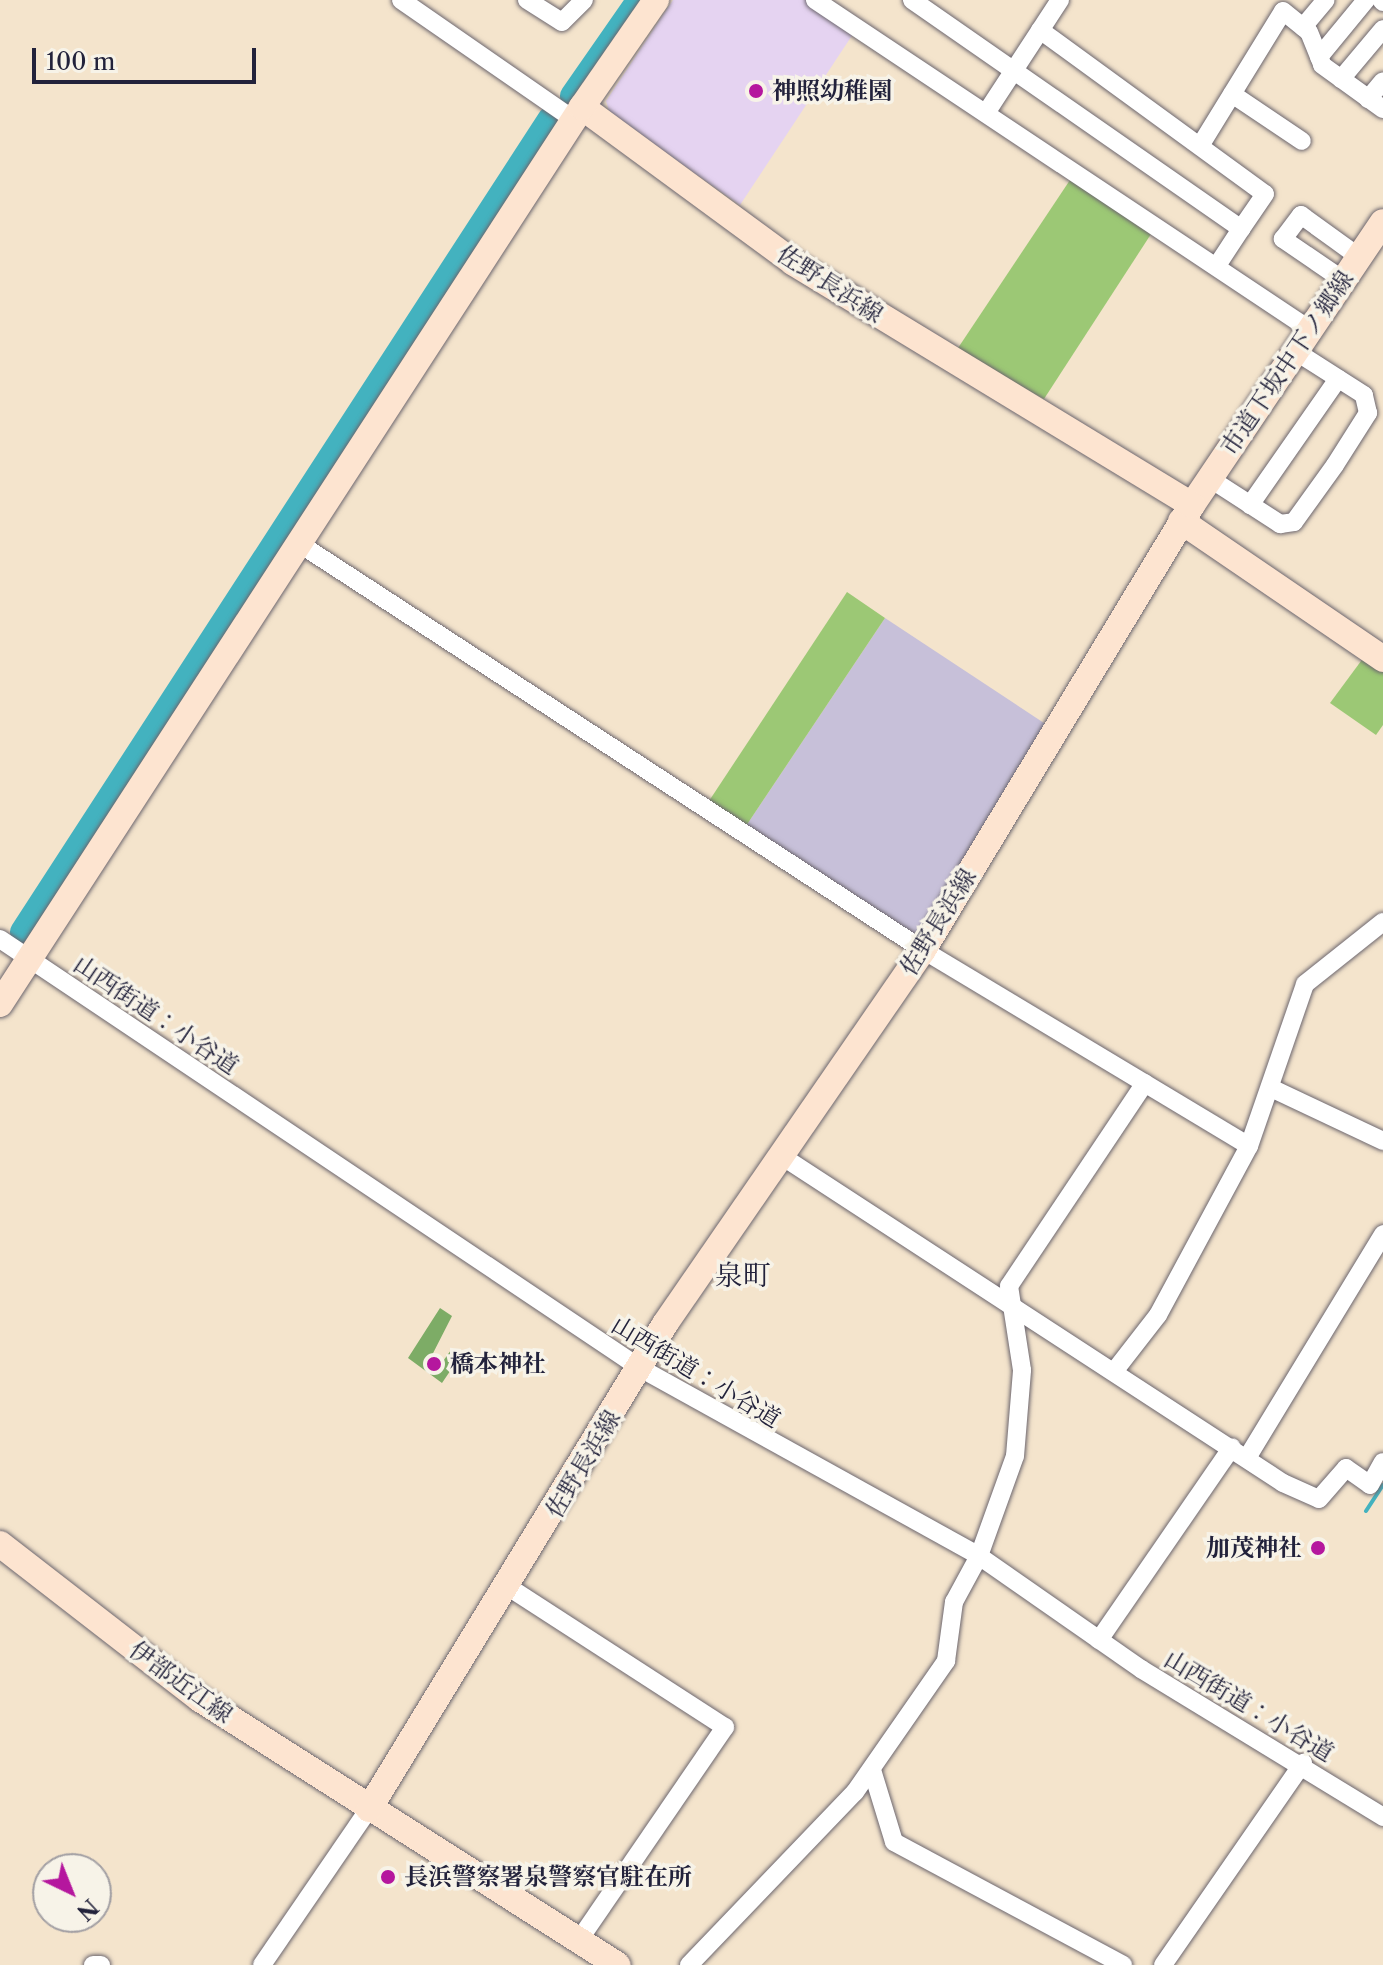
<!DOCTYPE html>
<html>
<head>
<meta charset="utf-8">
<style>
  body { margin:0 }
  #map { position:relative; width:1383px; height:1965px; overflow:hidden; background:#f4e4cc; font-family:"Libre Caslon Text","Noto Serif JP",serif }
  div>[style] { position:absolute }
  .built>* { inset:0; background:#e5d3f1 }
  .industrial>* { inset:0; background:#c7c0d9 }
  .green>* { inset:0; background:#9cc875 }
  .forest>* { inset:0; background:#7dac66 }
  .stream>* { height:4px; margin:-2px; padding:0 2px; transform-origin:2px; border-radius:2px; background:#43b2bf }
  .river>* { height:26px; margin:-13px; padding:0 13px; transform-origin:13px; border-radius:13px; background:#43b2bf }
  .roads { filter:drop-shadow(0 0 2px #6c666e) drop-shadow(0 0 2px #6c666e) }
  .street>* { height:18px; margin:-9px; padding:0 9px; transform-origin:9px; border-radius:9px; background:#fff }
  .secondary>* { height:26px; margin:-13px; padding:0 13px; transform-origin:13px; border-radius:13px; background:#fde4d0 }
  .dots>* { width:22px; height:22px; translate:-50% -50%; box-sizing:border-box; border:4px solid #f7f3e8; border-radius:50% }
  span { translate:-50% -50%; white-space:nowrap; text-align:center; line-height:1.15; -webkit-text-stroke:7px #f7f3e8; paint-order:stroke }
  .poi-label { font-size:24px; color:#22223b; font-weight:700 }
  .left { translate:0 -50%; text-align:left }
  .right { translate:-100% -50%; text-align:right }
  .street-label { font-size:24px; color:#22223b }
  .quarter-label { font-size:28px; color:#22223b }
  .north { position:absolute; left:32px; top:1853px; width:80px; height:80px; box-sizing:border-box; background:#f7f3e8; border:2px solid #a29fa3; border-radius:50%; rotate:137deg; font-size:22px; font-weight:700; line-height:32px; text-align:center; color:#22223b }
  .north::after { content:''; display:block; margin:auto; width:28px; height:36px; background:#b5179e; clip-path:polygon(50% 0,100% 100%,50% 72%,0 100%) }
  .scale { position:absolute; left:32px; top:48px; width:224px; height:36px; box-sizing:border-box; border:4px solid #22223b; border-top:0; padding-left:10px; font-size:24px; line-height:28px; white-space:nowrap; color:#22223b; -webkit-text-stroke:6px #f7f3e8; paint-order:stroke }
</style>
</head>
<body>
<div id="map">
  <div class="built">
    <i style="clip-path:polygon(673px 0,809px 0,855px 31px,740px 205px,610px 114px,606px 101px)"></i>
  </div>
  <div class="industrial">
    <i style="clip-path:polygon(885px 618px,1047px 725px,919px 939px,746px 826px)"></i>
  </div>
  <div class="green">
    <i style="clip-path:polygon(1072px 177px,1153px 231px,1044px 399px,956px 351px)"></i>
    <i style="clip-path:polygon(847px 592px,885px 618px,746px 826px,709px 801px)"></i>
    <i style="clip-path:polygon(1364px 657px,1383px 670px,1383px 725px,1376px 735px,1330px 703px)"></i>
  </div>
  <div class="forest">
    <i style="clip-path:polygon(440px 1308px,452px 1316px,427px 1365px,436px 1371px,451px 1350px,461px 1355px,442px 1383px,408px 1358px)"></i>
  </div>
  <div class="stream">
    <i style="left:1366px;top:1511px;width:31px;rotate:-57deg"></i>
  </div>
  <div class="river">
    <i style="left:573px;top:96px;width:116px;rotate:-55.2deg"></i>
    <i style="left:23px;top:932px;width:968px;rotate:-57.02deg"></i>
  </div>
  <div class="roads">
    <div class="street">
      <i style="left:401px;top:0;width:211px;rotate:34.7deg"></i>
      <i style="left:527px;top:0;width:41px;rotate:32.2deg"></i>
      <i style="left:562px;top:22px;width:31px;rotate:-45deg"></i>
      <i style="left:815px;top:0;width:594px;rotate:33.66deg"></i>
      <i style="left:912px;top:0;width:401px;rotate:34.8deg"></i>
      <i style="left:1241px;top:229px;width:42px;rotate:123.3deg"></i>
      <i style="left:1381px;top:0;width:3px;rotate:45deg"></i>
      <i style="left:1303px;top:27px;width:35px;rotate:-50deg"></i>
      <i style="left:1040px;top:30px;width:278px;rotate:36.1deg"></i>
      <i style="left:1265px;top:194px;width:42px;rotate:124.4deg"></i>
      <i style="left:1319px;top:57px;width:74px;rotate:-50.5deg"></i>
      <i style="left:1341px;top:79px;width:65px;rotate:-50deg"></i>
      <i style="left:1232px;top:94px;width:84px;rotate:33.9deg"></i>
      <i style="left:1368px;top:99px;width:23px;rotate:-50deg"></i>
      <i style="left:986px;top:113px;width:135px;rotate:-56.8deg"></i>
      <i style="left:1200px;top:146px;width:158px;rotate:-58.4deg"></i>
      <i style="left:1283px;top:11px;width:33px;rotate:39deg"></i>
      <i style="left:1309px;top:32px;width:35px;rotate:68deg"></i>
      <i style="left:1322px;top:65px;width:75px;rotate:35.8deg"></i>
      <i style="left:1343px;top:280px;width:73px;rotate:-145.7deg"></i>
      <i style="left:1283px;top:239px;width:30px;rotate:-53deg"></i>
      <i style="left:1301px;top:215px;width:72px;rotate:35.9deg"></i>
      <i style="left:1209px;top:478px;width:85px;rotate:32.9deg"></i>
      <i style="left:1280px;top:524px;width:14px;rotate:-8deg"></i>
      <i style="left:1294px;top:522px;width:70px;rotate:-54.3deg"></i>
      <i style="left:1335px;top:465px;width:62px;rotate:-57.6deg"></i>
      <i style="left:1368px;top:413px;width:18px;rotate:-103deg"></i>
      <i style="left:1364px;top:395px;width:82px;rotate:-147.5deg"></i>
      <i style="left:1250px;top:505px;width:154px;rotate:-55.1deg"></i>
      <i style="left:300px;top:544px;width:744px;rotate:33.09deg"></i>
      <i style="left:923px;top:950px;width:380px;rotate:31deg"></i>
      <i style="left:0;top:939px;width:770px;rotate:33.83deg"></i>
      <i style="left:640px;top:1368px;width:388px;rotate:29deg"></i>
      <i style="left:979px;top:1556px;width:198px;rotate:34.9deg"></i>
      <i style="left:1141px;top:1669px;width:284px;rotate:31.4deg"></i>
      <i style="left:1273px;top:1089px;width:122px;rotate:25.3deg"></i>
      <i style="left:780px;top:1155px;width:600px;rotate:33.11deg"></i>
      <i style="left:1283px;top:1483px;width:39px;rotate:24deg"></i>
      <i style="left:1319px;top:1499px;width:41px;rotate:-48.9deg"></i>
      <i style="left:1346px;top:1468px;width:29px;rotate:35deg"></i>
      <i style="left:1370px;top:1485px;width:26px;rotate:-61deg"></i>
      <i style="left:1116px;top:1369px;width:68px;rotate:-52.1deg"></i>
      <i style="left:1158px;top:1315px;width:192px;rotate:-61.7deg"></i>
      <i style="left:1249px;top:1146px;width:171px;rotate:-70.9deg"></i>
      <i style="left:1305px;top:984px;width:100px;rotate:-38.5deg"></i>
      <i style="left:1247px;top:1458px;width:262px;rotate:-58.7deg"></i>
      <i style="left:510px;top:1588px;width:256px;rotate:32.9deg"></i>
      <i style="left:725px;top:1727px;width:260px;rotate:124.4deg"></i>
      <i style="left:1099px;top:1640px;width:234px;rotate:-55.4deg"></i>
      <i style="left:872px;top:1770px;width:75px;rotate:73deg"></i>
      <i style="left:894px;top:1842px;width:260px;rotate:28.2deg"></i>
      <i style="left:93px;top:1965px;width:8px"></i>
      <i style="left:262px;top:1965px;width:189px;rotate:-55.6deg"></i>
      <i style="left:689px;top:1965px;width:240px;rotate:-46.2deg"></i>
      <i style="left:855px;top:1792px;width:160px;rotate:-55.2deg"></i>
      <i style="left:946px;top:1661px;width:60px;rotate:-82.3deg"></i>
      <i style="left:954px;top:1602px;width:52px;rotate:-61.5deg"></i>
      <i style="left:979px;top:1556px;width:106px;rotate:-70.2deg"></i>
      <i style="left:1015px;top:1456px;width:86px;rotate:-85.3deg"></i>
      <i style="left:1022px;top:1370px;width:85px;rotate:-98.8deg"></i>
      <i style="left:1009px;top:1286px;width:244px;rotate:-56.2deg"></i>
      <i style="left:1163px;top:1965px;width:246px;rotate:-55.3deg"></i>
    </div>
    <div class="secondary">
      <i style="left:1192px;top:505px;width:341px;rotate:-56deg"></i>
      <i style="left:1181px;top:521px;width:245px;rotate:34.3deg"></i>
      <i style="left:0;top:1004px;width:1069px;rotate:-57.02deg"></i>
      <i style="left:0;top:1544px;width:253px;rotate:37.8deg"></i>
      <i style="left:200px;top:1699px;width:495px;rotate:32.5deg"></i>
      <i style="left:369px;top:1809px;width:568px;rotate:-58.6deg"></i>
      <i style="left:665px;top:1324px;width:454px;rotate:-55.4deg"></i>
      <i style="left:923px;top:950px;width:520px;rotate:-58.85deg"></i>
      <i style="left:1192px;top:505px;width:467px;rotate:-148.7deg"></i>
      <i style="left:793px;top:262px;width:262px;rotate:-143.7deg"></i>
      <i style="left:582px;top:107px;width:130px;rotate:-55.3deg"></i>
    </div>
  </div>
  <div class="dots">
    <i style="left:756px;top:91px;background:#b5179e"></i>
    <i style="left:434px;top:1364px;background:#b5179e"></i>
    <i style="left:1318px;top:1548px;background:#b5179e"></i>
    <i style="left:388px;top:1877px;background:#b5179e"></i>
  </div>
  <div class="poi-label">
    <span class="left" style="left:772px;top:91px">神照幼稚園</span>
    <span class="left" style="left:450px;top:1364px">橋本神社</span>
    <span class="right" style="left:1302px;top:1548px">加茂神社</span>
    <span class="left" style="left:404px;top:1877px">長浜警察署泉警察官駐在所</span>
  </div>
  <div class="street-label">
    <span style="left:830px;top:284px;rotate:33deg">佐野長浜線</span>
    <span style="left:1287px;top:363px;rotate:-56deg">市道下坂中下ノ郷線</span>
    <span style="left:938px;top:922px;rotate:-58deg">佐野長浜線</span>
    <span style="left:156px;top:1015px;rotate:34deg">山西街道：小谷道</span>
    <span style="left:696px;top:1372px;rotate:31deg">山西街道：小谷道</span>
    <span style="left:583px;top:1464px;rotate:-59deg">佐野長浜線</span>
    <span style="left:181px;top:1682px;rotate:36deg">伊部近江線</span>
    <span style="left:1249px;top:1706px;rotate:31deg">山西街道：小谷道</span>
  </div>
  <div class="quarter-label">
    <span style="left:743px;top:1275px">泉町</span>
  </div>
  <div class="north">N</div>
  <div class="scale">100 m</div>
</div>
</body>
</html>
